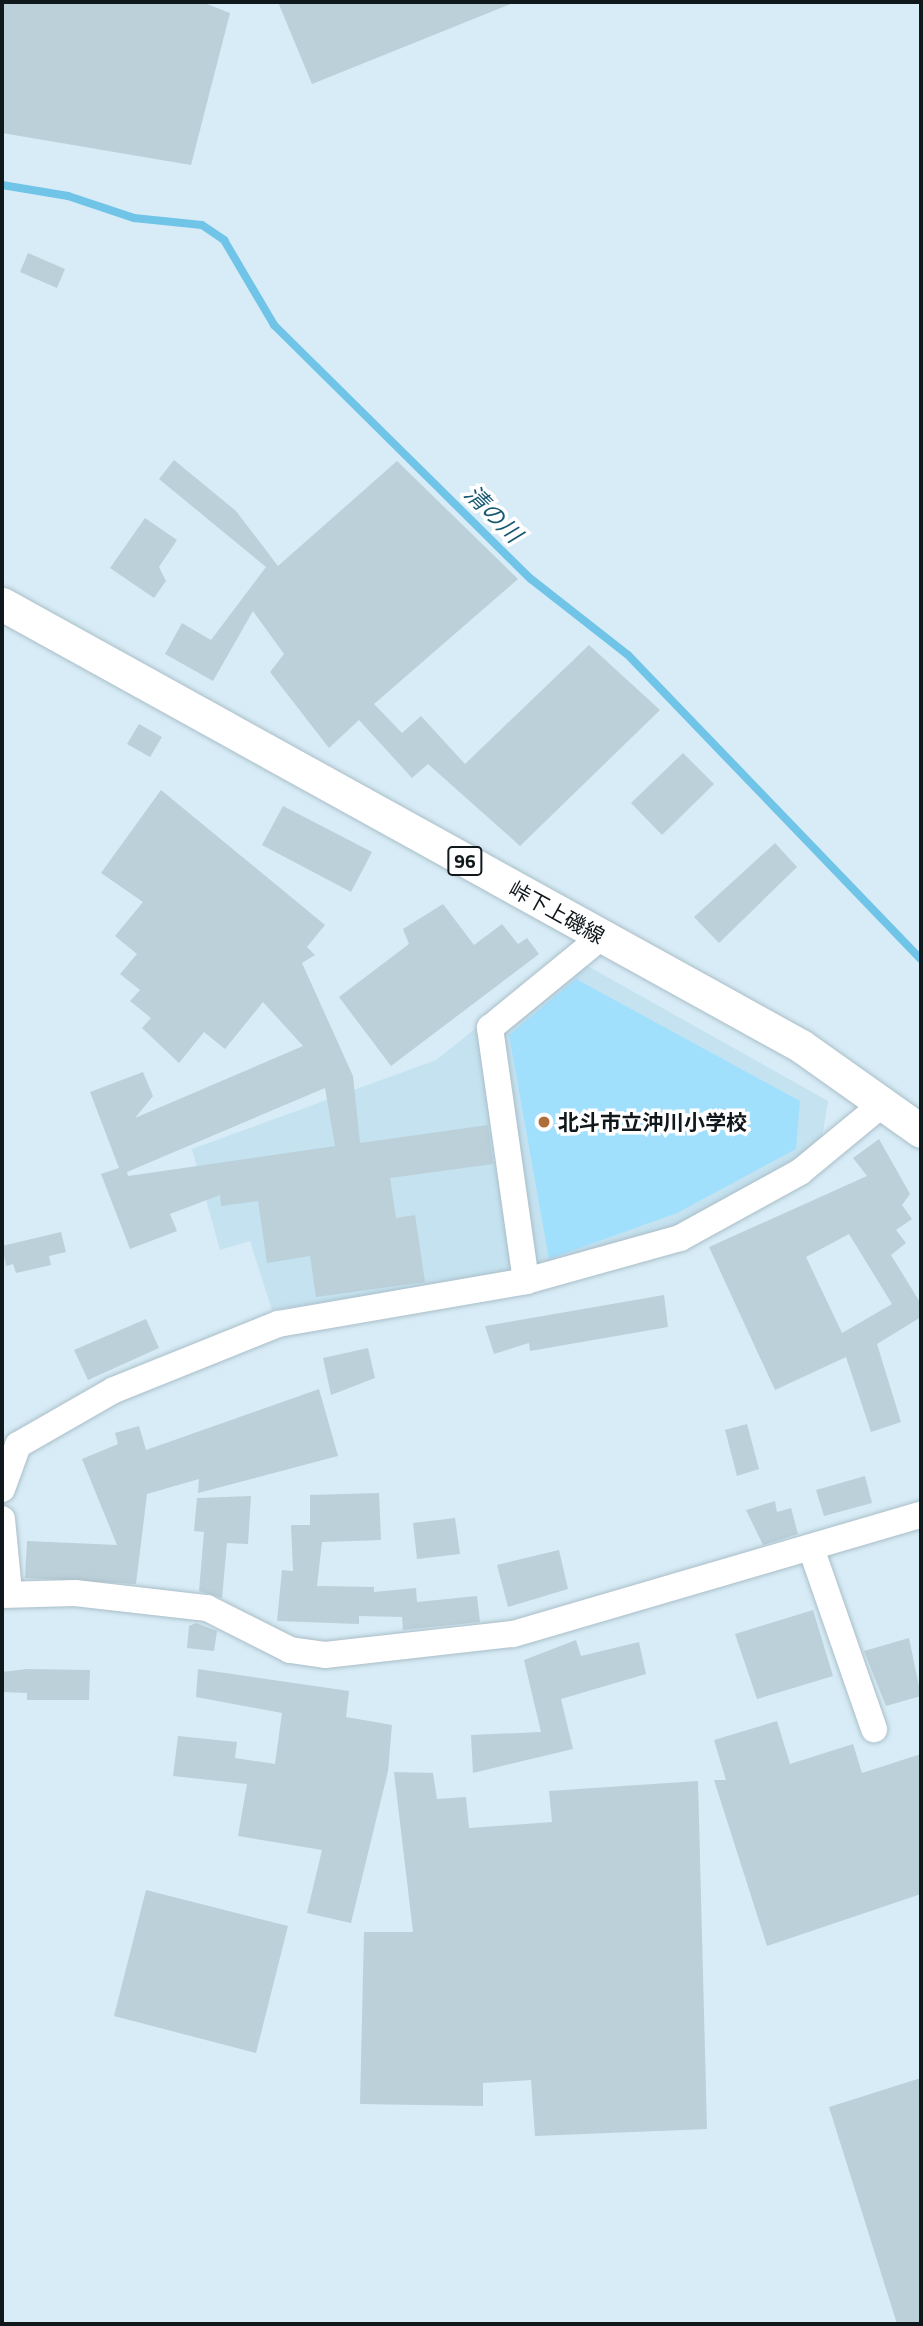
<!DOCTYPE html>
<html>
<head>
<meta charset="utf-8">
<style>
  body { margin:0 }
  #map { position:relative; width:923px; height:2326px; overflow:hidden; background:#d7ecf6; font-family:"Titillium Web","Noto Sans JP",sans-serif }
  div>[style] { position:absolute }
  .built>* { inset:0; background:#c5e2f0 }
  .green>* { inset:0; background:#a1e0fd }
  .stream>* { height:8px; margin:-4px; padding:0 4px; transform-origin:4px; border-radius:4px; background:#70c4e8 }
  .building>* { inset:0; background:#bbd0d9 }
  .roads { filter:drop-shadow(0 0 2px #aabec8) drop-shadow(0 0 2px #aabec8) }
  .minor>* { height:26px; margin:-13px; padding:0 13px; transform-origin:13px; border-radius:13px; background:#fff }
  .major>* { height:33px; margin:-16.5px; padding:0 16.5px; transform-origin:16.5px; border-radius:16.5px; background:#fff }
  .dots>* { width:19px; height:19px; translate:-50% -50%; box-sizing:border-box; border:4px solid #fff; border-radius:50% }
  span { translate:-50% -50%; white-space:nowrap; text-align:center; line-height:1.15; -webkit-text-stroke:7px #fff; paint-order:stroke }
  .shield-label span { padding:2px 5px; background:#fff; border:2px solid; border-radius:5px; -webkit-text-stroke-width:0 }
  .shield-label { font-size:19px; color:#11181c; font-weight:700 }
  .street-label { font-size:21px; color:#11181c }
  .poi-label { font-size:21px; color:#11181c; font-weight:700 }
  .left { translate:0 -50%; text-align:left }
  .water-label { font-size:23px; color:#165972; font-style:italic }
  .frame { position:absolute; inset:0; border:4px solid #11181c; pointer-events:none }
</style>
</head>
<body>
<div id="map">
  <div class="built">
    <i style="clip-path:polygon(568px 955px,828px 1101px,821px 1144px,682px 1224px,553px 1268px,272px 1310px,250px 1241px,220px 1250px,192px 1149px,436px 1060px)"></i>
  </div>
  <div class="green">
    <i style="clip-path:polygon(576px 979px,800px 1101px,796px 1149px,677px 1213px,549px 1259px,509px 1035px)"></i>
  </div>
  <div class="stream">
    <i style="left:2px;top:185px;width:67px;rotate:9.5deg"></i>
    <i style="left:68px;top:196px;width:70px;rotate:18.4deg"></i>
    <i style="left:134px;top:218px;width:68px;rotate:5.9deg"></i>
    <i style="left:202px;top:225px;width:27px;rotate:34deg"></i>
    <i style="left:224px;top:240px;width:99px;rotate:59.5deg"></i>
    <i style="left:274px;top:325px;width:361px;rotate:44.7deg"></i>
    <i style="left:531px;top:579px;width:123px;rotate:38.1deg"></i>
    <i style="left:628px;top:655px;width:422px;rotate:46.1deg"></i>
  </div>
  <div class="building">
    <i style="clip-path:polygon(2px 2px,202px 2px,230px 13px,191px 165px,2px 133px)"></i>
    <i style="clip-path:polygon(278px 2px,513px 2px,513px 3px,312px 84px)"></i>
    <i style="clip-path:polygon(28px 253px,65px 269px,57px 288px,20px 272px)"></i>
    <i style="clip-path:polygon(174px 460px,236px 511px,278px 566px,397px 461px,518px 579px,374px 704px,402px 733px,421px 716px,465px 764px,589px 645px,660px 710px,520px 846px,428px 764px,412px 778px,359px 720px,329px 748px,270px 672px,284px 654px,253px 611px,213px 681px,165px 654px,182px 623px,211px 640px,266px 567px,159px 479px)"></i>
    <i style="clip-path:polygon(145px 518px,177px 540px,159px 567px,166px 581px,154px 598px,110px 568px)"></i>
    <i style="clip-path:polygon(139px 724px,162px 737px,150px 757px,127px 744px)"></i>
    <i style="clip-path:polygon(683px 753px,714px 784px,662px 835px,631px 803px)"></i>
    <i style="clip-path:polygon(evenodd,161px 790px,325px 925px,307px 947px,315px 955px,302px 963px,353px 1076px,360px 1143px,488px 1125px,493px 1164px,390px 1178px,396px 1218px,415px 1215px,425px 1282px,316px 1297px,310px 1256px,267px 1263px,258px 1201px,221px 1206px,220px 1195px,170px 1214px,177px 1231px,130px 1249px,101px 1174px,119px 1168px,90px 1092px,143px 1072px,153px 1096px,135px 1118px,303px 1046px,263px 1002px,225px 1049px,204px 1032px,179px 1063px,142px 1028px,151px 1018px,130px 1001px,140px 990px,120px 974px,137px 954px,115px 936px,143px 902px,101px 873px,161px 790px,325px 1088px,335px 1146px,128px 1176px,127px 1172px,325px 1088px)"></i>
    <i style="clip-path:polygon(283px 806px,372px 852px,351px 892px,262px 845px)"></i>
    <i style="clip-path:polygon(775px 843px,797px 867px,719px 943px,694px 917px)"></i>
    <i style="clip-path:polygon(443px 904px,474px 945px,502px 924px,518px 944px,527px 938px,539px 954px,391px 1066px,339px 997px,409px 944px,403px 929px)"></i>
    <i style="clip-path:polygon(evenodd,879px 1139px,910px 1194px,902px 1205px,912px 1219px,896px 1230px,906px 1243px,891px 1255px,921px 1304px,921px 1317px,877px 1344px,901px 1422px,871px 1432px,846px 1357px,775px 1390px,709px 1247px,867px 1176px,853px 1158px,879px 1139px,849px 1234px,892px 1304px,842px 1333px,806px 1257px,849px 1234px)"></i>
    <i style="clip-path:polygon(61px 1232px,66px 1252px,49px 1256px,51px 1265px,16px 1273px,13px 1264px,6px 1266px,2px 1246px)"></i>
    <i style="clip-path:polygon(664px 1295px,668px 1327px,530px 1351px,529px 1343px,494px 1354px,485px 1326px)"></i>
    <i style="clip-path:polygon(146px 1319px,159px 1348px,88px 1380px,74px 1350px)"></i>
    <i style="clip-path:polygon(368px 1348px,375px 1378px,331px 1395px,323px 1358px)"></i>
    <i style="clip-path:polygon(319px 1389px,338px 1456px,198px 1493px,199px 1479px,147px 1494px,136px 1584px,25px 1578px,27px 1541px,117px 1545px,82px 1459px,118px 1444px,115px 1433px,139px 1426px,146px 1450px)"></i>
    <i style="clip-path:polygon(747px 1424px,759px 1469px,737px 1476px,725px 1430px)"></i>
    <i style="clip-path:polygon(865px 1476px,872px 1503px,824px 1516px,816px 1490px)"></i>
    <i style="clip-path:polygon(379px 1493px,381px 1540px,322px 1542px,317px 1586px,374px 1587px,374px 1592px,416px 1588px,417px 1602px,477px 1596px,480px 1622px,403px 1630px,402px 1617px,359px 1616px,359px 1624px,277px 1621px,282px 1570px,293px 1571px,291px 1525px,310px 1525px,310px 1495px)"></i>
    <i style="clip-path:polygon(251px 1496px,248px 1544px,227px 1543px,222px 1598px,199px 1591px,204px 1532px,194px 1531px,197px 1498px)"></i>
    <i style="clip-path:polygon(775px 1501px,777px 1512px,791px 1508px,798px 1534px,763px 1545px,746px 1510px)"></i>
    <i style="clip-path:polygon(455px 1518px,460px 1554px,417px 1559px,413px 1523px)"></i>
    <i style="clip-path:polygon(559px 1550px,568px 1589px,508px 1607px,497px 1565px)"></i>
    <i style="clip-path:polygon(813px 1610px,833px 1676px,757px 1699px,735px 1634px)"></i>
    <i style="clip-path:polygon(196px 1623px,217px 1631px,214px 1651px,187px 1648px,189px 1626px)"></i>
    <i style="clip-path:polygon(909px 1638px,921px 1696px,886px 1706px,864px 1651px)"></i>
    <i style="clip-path:polygon(576px 1640px,581px 1656px,639px 1642px,646px 1674px,561px 1699px,573px 1749px,473px 1773px,471px 1735px,541px 1732px,524px 1660px)"></i>
    <i style="clip-path:polygon(27px 1669px,90px 1670px,89px 1700px,27px 1700px,27px 1693px,2px 1692px,2px 1672px)"></i>
    <i style="clip-path:polygon(198px 1669px,349px 1691px,346px 1717px,392px 1725px,388px 1771px,351px 1923px,307px 1913px,322px 1850px,238px 1836px,247px 1784px,173px 1776px,178px 1736px,237px 1742px,235px 1758px,275px 1764px,282px 1713px,196px 1697px)"></i>
    <i style="clip-path:polygon(777px 1721px,790px 1764px,853px 1744px,862px 1773px,921px 1754px,921px 1894px,767px 1946px,714px 1780px,726px 1780px,714px 1740px)"></i>
    <i style="clip-path:polygon(394px 1772px,433px 1773px,437px 1799px,466px 1797px,469px 1828px,552px 1822px,549px 1791px,698px 1781px,707px 2129px,535px 2136px,531px 2080px,483px 2083px,483px 2106px,360px 2104px,364px 1932px,413px 1932px)"></i>
    <i style="clip-path:polygon(146px 1890px,288px 1926px,256px 2053px,114px 2016px)"></i>
    <i style="clip-path:polygon(921px 2078px,921px 2324px,897px 2324px,829px 2107px)"></i>
  </div>
  <div class="roads">
    <div class="minor">
      <i style="left:526px;top:1281px;width:256px;rotate:-98.1deg"></i>
      <i style="left:490px;top:1028px;width:144px;rotate:-39.3deg"></i>
      <i style="left:2px;top:1489px;width:47px;rotate:-70deg"></i>
      <i style="left:18px;top:1445px;width:111px;rotate:-29.8deg"></i>
      <i style="left:114px;top:1390px;width:177px;rotate:-21.9deg"></i>
      <i style="left:278px;top:1324px;width:252px;rotate:-9.8deg"></i>
      <i style="left:526px;top:1281px;width:160px;rotate:-15.6deg"></i>
      <i style="left:680px;top:1238px;width:137px;rotate:-28.8deg"></i>
      <i style="left:800px;top:1172px;width:110px;rotate:-39.5deg"></i>
      <i style="left:2px;top:1519px;width:73px;rotate:84.5deg"></i>
      <i style="left:811px;top:1548px;width:192px;rotate:70.8deg"></i>
      <i style="left:2px;top:1595px;width:73px;rotate:-1.6deg"></i>
      <i style="left:75px;top:1593px;width:133px;rotate:6.5deg"></i>
      <i style="left:207px;top:1608px;width:93px;rotate:26.8deg"></i>
      <i style="left:290px;top:1650px;width:35px;rotate:8deg"></i>
      <i style="left:325px;top:1655px;width:189px;rotate:-6.4deg"></i>
      <i style="left:513px;top:1634px;width:425px;rotate:-16.3deg"></i>
    </div>
    <div class="major">
      <i style="left:2px;top:604px;width:913px;rotate:28.95deg"></i>
      <i style="left:801px;top:1046px;width:147px;rotate:35.3deg"></i>
    </div>
  </div>
  <div class="dots">
    <i style="left:544px;top:1122px;background:#af6e38"></i>
  </div>
  <div class="shield-label">
    <span style="left:465px;top:861px">96</span>
  </div>
  <div class="street-label">
    <span style="left:557px;top:912px;rotate:29deg">峠下上磯線</span>
  </div>
  <div class="poi-label">
    <span class="left" style="left:558px;top:1122px">北斗市立沖川小学校</span>
  </div>
  <div class="water-label">
    <span style="left:493px;top:514px;rotate:45deg">清の川</span>
  </div>
  <div class="frame"></div>
</div>
</body>
</html>
